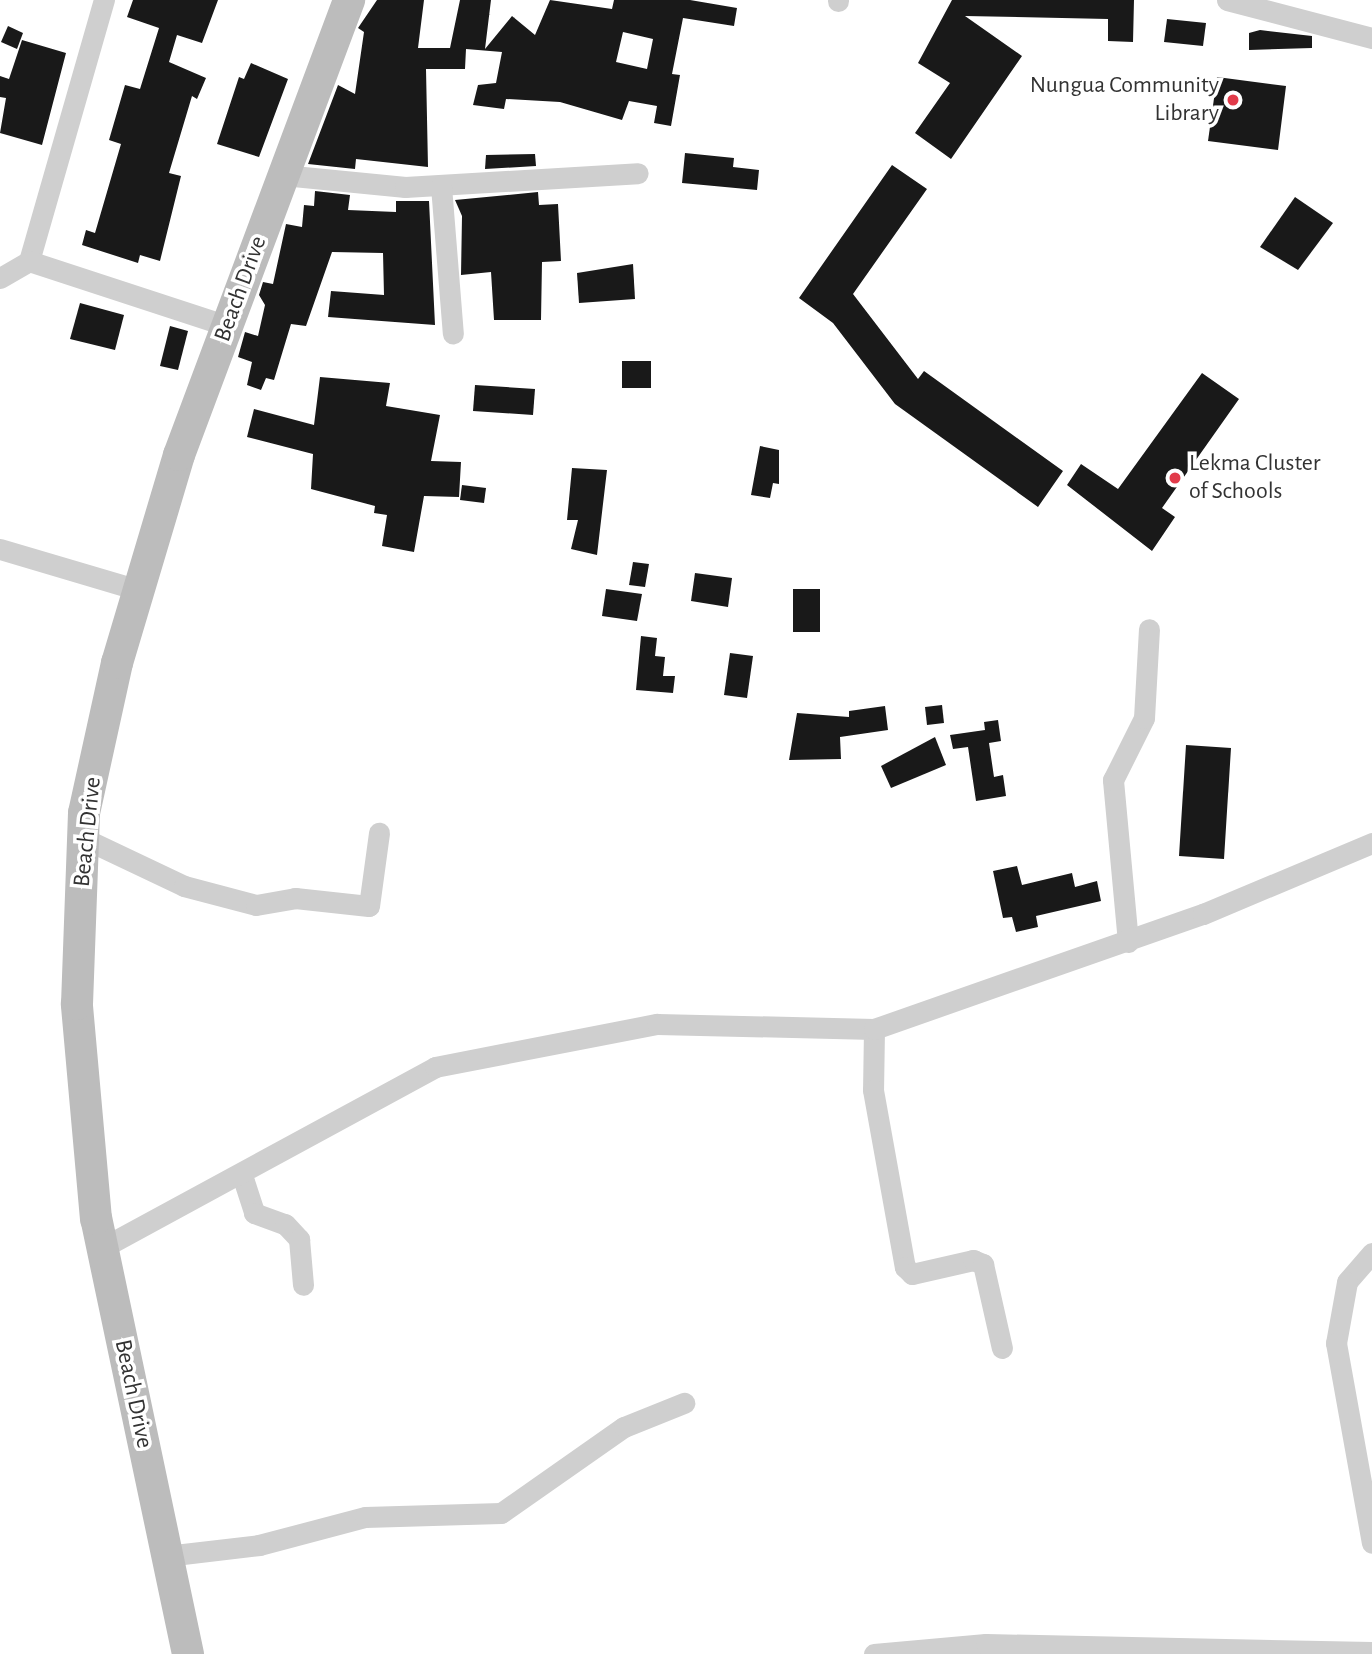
<!DOCTYPE html>
<html>
<head>
<meta charset="utf-8">
<style>
  body { margin:0 }
  #map { position:relative; width:1372px; height:1654px; overflow:hidden; background:#fff; font-family:"Alegreya Sans",sans-serif }
  div>[style] { position:absolute }
  .building>* { inset:0; background:#191919 }
  .street>* { height:21px; margin:-10.5px; padding:0 10.5px; transform-origin:10.5px; border-radius:10.5px; background:#cfcfcf }
  .secondary>* { height:32px; margin:-16px; padding:0 16px; transform-origin:16px; border-radius:16px; background:#bcbcbc }
  .dots>* { width:19px; height:19px; translate:-50% -50%; box-sizing:border-box; border:4px solid #fff; border-radius:50% }
  span { translate:-50% -50%; white-space:nowrap; text-align:center; line-height:1.15; -webkit-text-stroke:7px #fff; paint-order:stroke }
  .poi-label { font-size:24px; color:#323232 }
  .right { translate:-100% -50%; text-align:right }
  .left { translate:0 -50%; text-align:left }
  .street-label { font-size:24px; color:#323232 }
</style>
</head>
<body>
<div id="map">
  <div class="building">
    <i style="clip-path:polygon(133px 0,218px 0,202px 43px,177px 35px,169px 62px,206px 78px,197px 99px,192px 96px,169px 173px,181px 176px,160px 261px,140px 255px,138px 263px,82px 245px,86px 230px,95px 233px,121px 144px,109px 140px,125px 85px,140px 89px,159px 28px,127px 17px)"></i>
    <i style="clip-path:polygon(evenodd,377px 0,424px 0,418px 48px,450px 48px,460px 0,491px 0,485px 49px,512px 16px,535px 35px,550px 0,612px 9px,614px 0,690px 0,737px 8px,734px 26px,683px 18px,672px 74px,680px 75px,671px 126px,654px 123px,657px 106px,629px 101px,622px 120px,560px 102px,506px 99px,504px 109px,473px 105px,478px 85px,496px 83px,502px 52px,466px 49px,465px 69px,426px 69px,428px 167px,356px 159px,355px 169px,308px 164px,338px 85px,355px 94px,364px 32px,358px 28px,377px 0,623px 32px,653px 39px,647px 69px,616px 62px,623px 32px)"></i>
    <i style="clip-path:polygon(952px 0,1134px 0,1133px 42px,1108px 41px,1108px 19px,965px 16px,1022px 56px,951px 159px,915px 133px,950px 83px,918px 63px)"></i>
    <i style="clip-path:polygon(1167px 19px,1206px 23px,1203px 46px,1164px 42px)"></i>
    <i style="clip-path:polygon(8px 26px,23px 33px,17px 49px,1px 42px)"></i>
    <i style="clip-path:polygon(1260px 30px,1312px 36px,1312px 48px,1249px 50px,1249px 33px)"></i>
    <i style="clip-path:polygon(22px 40px,66px 53px,42px 145px,0 133px,6px 98px,0 97px,0 76px,9px 79px)"></i>
    <i style="clip-path:polygon(251px 63px,288px 79px,259px 157px,217px 144px,239px 77px,244px 79px)"></i>
    <i style="clip-path:polygon(1217px 77px,1286px 86px,1278px 150px,1208px 141px)"></i>
    <i style="clip-path:polygon(685px 153px,734px 158px,733px 167px,759px 170px,757px 190px,682px 183px)"></i>
    <i style="clip-path:polygon(535px 154px,536px 166px,485px 169px,486px 155px)"></i>
    <i style="clip-path:polygon(892px 165px,927px 189px,853px 294px,918px 379px,924px 371px,1063px 471px,1038px 507px,895px 404px,833px 323px,799px 298px)"></i>
    <i style="clip-path:polygon(315px 191px,350px 195px,348px 210px,396px 212px,396px 201px,429px 201px,435px 325px,328px 317px,331px 291px,384px 295px,383px 253px,332px 252px,306px 326px,291px 324px,274px 380px,266px 378px,261px 390px,247px 385px,252px 362px,238px 357px,245px 332px,258px 336px,265px 305px,259px 295px,263px 282px,273px 284px,286px 224px,302px 227px,304px 205px,314px 206px)"></i>
    <i style="clip-path:polygon(538px 192px,539px 205px,558px 204px,561px 261px,542px 262px,541px 320px,494px 320px,491px 272px,461px 275px,462px 216px,455px 200px)"></i>
    <i style="clip-path:polygon(1295px 197px,1333px 223px,1298px 270px,1260px 247px)"></i>
    <i style="clip-path:polygon(633px 264px,635px 299px,579px 303px,577px 273px)"></i>
    <i style="clip-path:polygon(80px 303px,124px 315px,115px 350px,70px 339px)"></i>
    <i style="clip-path:polygon(170px 326px,188px 331px,178px 370px,160px 366px)"></i>
    <i style="clip-path:polygon(622px 361px,651px 361px,651px 388px,622px 388px)"></i>
    <i style="clip-path:polygon(1202px 373px,1239px 399px,1162px 508px,1175px 517px,1152px 551px,1067px 485px,1081px 464px,1118px 489px)"></i>
    <i style="clip-path:polygon(320px 377px,390px 383px,386px 406px,440px 415px,431px 461px,461px 462px,459px 497px,424px 496px,414px 552px,382px 546px,387px 515px,374px 513px,375px 506px,311px 489px,313px 454px,247px 437px,254px 409px,314px 425px)"></i>
    <i style="clip-path:polygon(475px 385px,535px 389px,533px 415px,473px 411px)"></i>
    <i style="clip-path:polygon(760px 446px,779px 450px,779px 484px,773px 483px,770px 498px,751px 495px)"></i>
    <i style="clip-path:polygon(572px 468px,607px 470px,597px 555px,571px 549px,578px 520px,567px 520px)"></i>
    <i style="clip-path:polygon(462px 485px,486px 488px,484px 503px,460px 500px)"></i>
    <i style="clip-path:polygon(633px 562px,649px 564px,645px 587px,629px 585px)"></i>
    <i style="clip-path:polygon(695px 573px,732px 578px,728px 607px,691px 601px)"></i>
    <i style="clip-path:polygon(606px 589px,642px 594px,637px 621px,602px 616px)"></i>
    <i style="clip-path:polygon(793px 589px,820px 589px,820px 632px,793px 632px)"></i>
    <i style="clip-path:polygon(641px 636px,657px 638px,655px 656px,665px 657px,663px 676px,675px 676px,673px 693px,636px 690px)"></i>
    <i style="clip-path:polygon(730px 653px,753px 656px,747px 698px,724px 695px)"></i>
    <i style="clip-path:polygon(942px 705px,944px 723px,927px 725px,925px 707px)"></i>
    <i style="clip-path:polygon(885px 706px,888px 730px,840px 737px,841px 759px,789px 760px,797px 713px,849px 717px,849px 711px)"></i>
    <i style="clip-path:polygon(998px 720px,1001px 741px,989px 743px,994px 777px,1003px 775px,1006px 796px,976px 801px,968px 747px,953px 749px,950px 735px,985px 730px,984px 722px)"></i>
    <i style="clip-path:polygon(935px 737px,946px 765px,891px 788px,881px 766px)"></i>
    <i style="clip-path:polygon(1186px 745px,1231px 748px,1224px 859px,1179px 856px)"></i>
    <i style="clip-path:polygon(1017px 866px,1022px 885px,1072px 873px,1075px 887px,1097px 881px,1101px 901px,1036px 916px,1038px 927px,1016px 932px,1012px 917px,1003px 918px,993px 871px)"></i>
  </div>
  <div class="street">
    <i style="left:1227px;top:0;width:150px;rotate:14.7deg"></i>
    <i style="left:838px;top:1px;width:1px;rotate:-90deg"></i>
    <i style="left:283px;top:175px;width:123px;rotate:5.6deg"></i>
    <i style="left:405px;top:187px;width:233px;rotate:-3.4deg"></i>
    <i style="left:441px;top:186px;width:148px;rotate:85.4deg"></i>
    <i style="left:29px;top:261px;width:272px;rotate:-74deg"></i>
    <i style="left:0;top:278px;width:34px;rotate:-30deg"></i>
    <i style="left:29px;top:261px;width:209px;rotate:18.1deg"></i>
    <i style="left:0;top:549px;width:144px;rotate:16.5deg"></i>
    <i style="left:83px;top:838px;width:112px;rotate:25.4deg"></i>
    <i style="left:184px;top:886px;width:74px;rotate:14.8deg"></i>
    <i style="left:256px;top:905px;width:40px;rotate:-10deg"></i>
    <i style="left:295px;top:898px;width:74px;rotate:6.2deg"></i>
    <i style="left:369px;top:906px;width:74px;rotate:-82.2deg"></i>
    <i style="left:1128px;top:942px;width:163px;rotate:-95.3deg"></i>
    <i style="left:1113px;top:780px;width:69px;rotate:-63.4deg"></i>
    <i style="left:1144px;top:718px;width:89px;rotate:-86.8deg"></i>
    <i style="left:874px;top:1029px;width:61px;rotate:90.9deg"></i>
    <i style="left:873px;top:1090px;width:180px;rotate:79.8deg"></i>
    <i style="left:905px;top:1267px;width:10px;rotate:45deg"></i>
    <i style="left:912px;top:1274px;width:63px;rotate:-12.9deg"></i>
    <i style="left:973px;top:1260px;width:11px;rotate:22deg"></i>
    <i style="left:983px;top:1264px;width:86px;rotate:77.3deg"></i>
    <i style="left:242px;top:1175px;width:40px;rotate:72deg"></i>
    <i style="left:254px;top:1213px;width:33px;rotate:20deg"></i>
    <i style="left:285px;top:1224px;width:21px;rotate:47deg"></i>
    <i style="left:299px;top:1239px;width:46px;rotate:85deg"></i>
    <i style="left:102px;top:1248px;width:379px;rotate:-28.5deg"></i>
    <i style="left:435px;top:1067px;width:226px;rotate:-11deg"></i>
    <i style="left:657px;top:1024px;width:217px;rotate:1.3deg"></i>
    <i style="left:874px;top:1029px;width:349px;rotate:-19.3deg"></i>
    <i style="left:1203px;top:914px;width:183px;rotate:-22.8deg"></i>
    <i style="left:1372px;top:1253px;width:38px;rotate:131deg"></i>
    <i style="left:1347px;top:1282px;width:62px;rotate:100.2deg"></i>
    <i style="left:1336px;top:1343px;width:203px;rotate:79.8deg"></i>
    <i style="left:166px;top:1556px;width:94px;rotate:-6.7deg"></i>
    <i style="left:259px;top:1545px;width:110px;rotate:-14.8deg"></i>
    <i style="left:365px;top:1517px;width:136px;rotate:-1.7deg"></i>
    <i style="left:501px;top:1513px;width:150px;rotate:-35deg"></i>
    <i style="left:624px;top:1427px;width:65px;rotate:-21.8deg"></i>
    <i style="left:874px;top:1654px;width:112px;rotate:-5.1deg"></i>
    <i style="left:986px;top:1644px;width:386px;rotate:1.2deg"></i>
  </div>
  <div class="secondary">
    <i style="left:188px;top:1654px;width:445px;rotate:-101.9deg"></i>
    <i style="left:96px;top:1219px;width:216px;rotate:-95.1deg"></i>
    <i style="left:77px;top:1004px;width:191px;rotate:-87.9deg"></i>
    <i style="left:84px;top:813px;width:154px;rotate:-77.6deg"></i>
    <i style="left:117px;top:663px;width:217px;rotate:-73.4deg"></i>
    <i style="left:179px;top:455px;width:486px;rotate:-69.5deg"></i>
  </div>
  <div class="dots">
    <i style="left:1233px;top:100px;background:#e13b4a"></i>
    <i style="left:1175px;top:478px;background:#e13b4a"></i>
  </div>
  <div class="poi-label">
    <span class="right" style="left:1219px;top:100px">Nungua Community<br>Library</span>
    <span class="left" style="left:1189px;top:478px">Lekma Cluster<br>of Schools</span>
  </div>
  <div class="street-label">
    <span style="left:241px;top:289px;rotate:-70deg">Beach Drive</span>
    <span style="left:88px;top:832px;rotate:-84deg">Beach Drive</span>
    <span style="left:133px;top:1394px;rotate:78deg">Beach Drive</span>
  </div>
</div>
</body>
</html>
